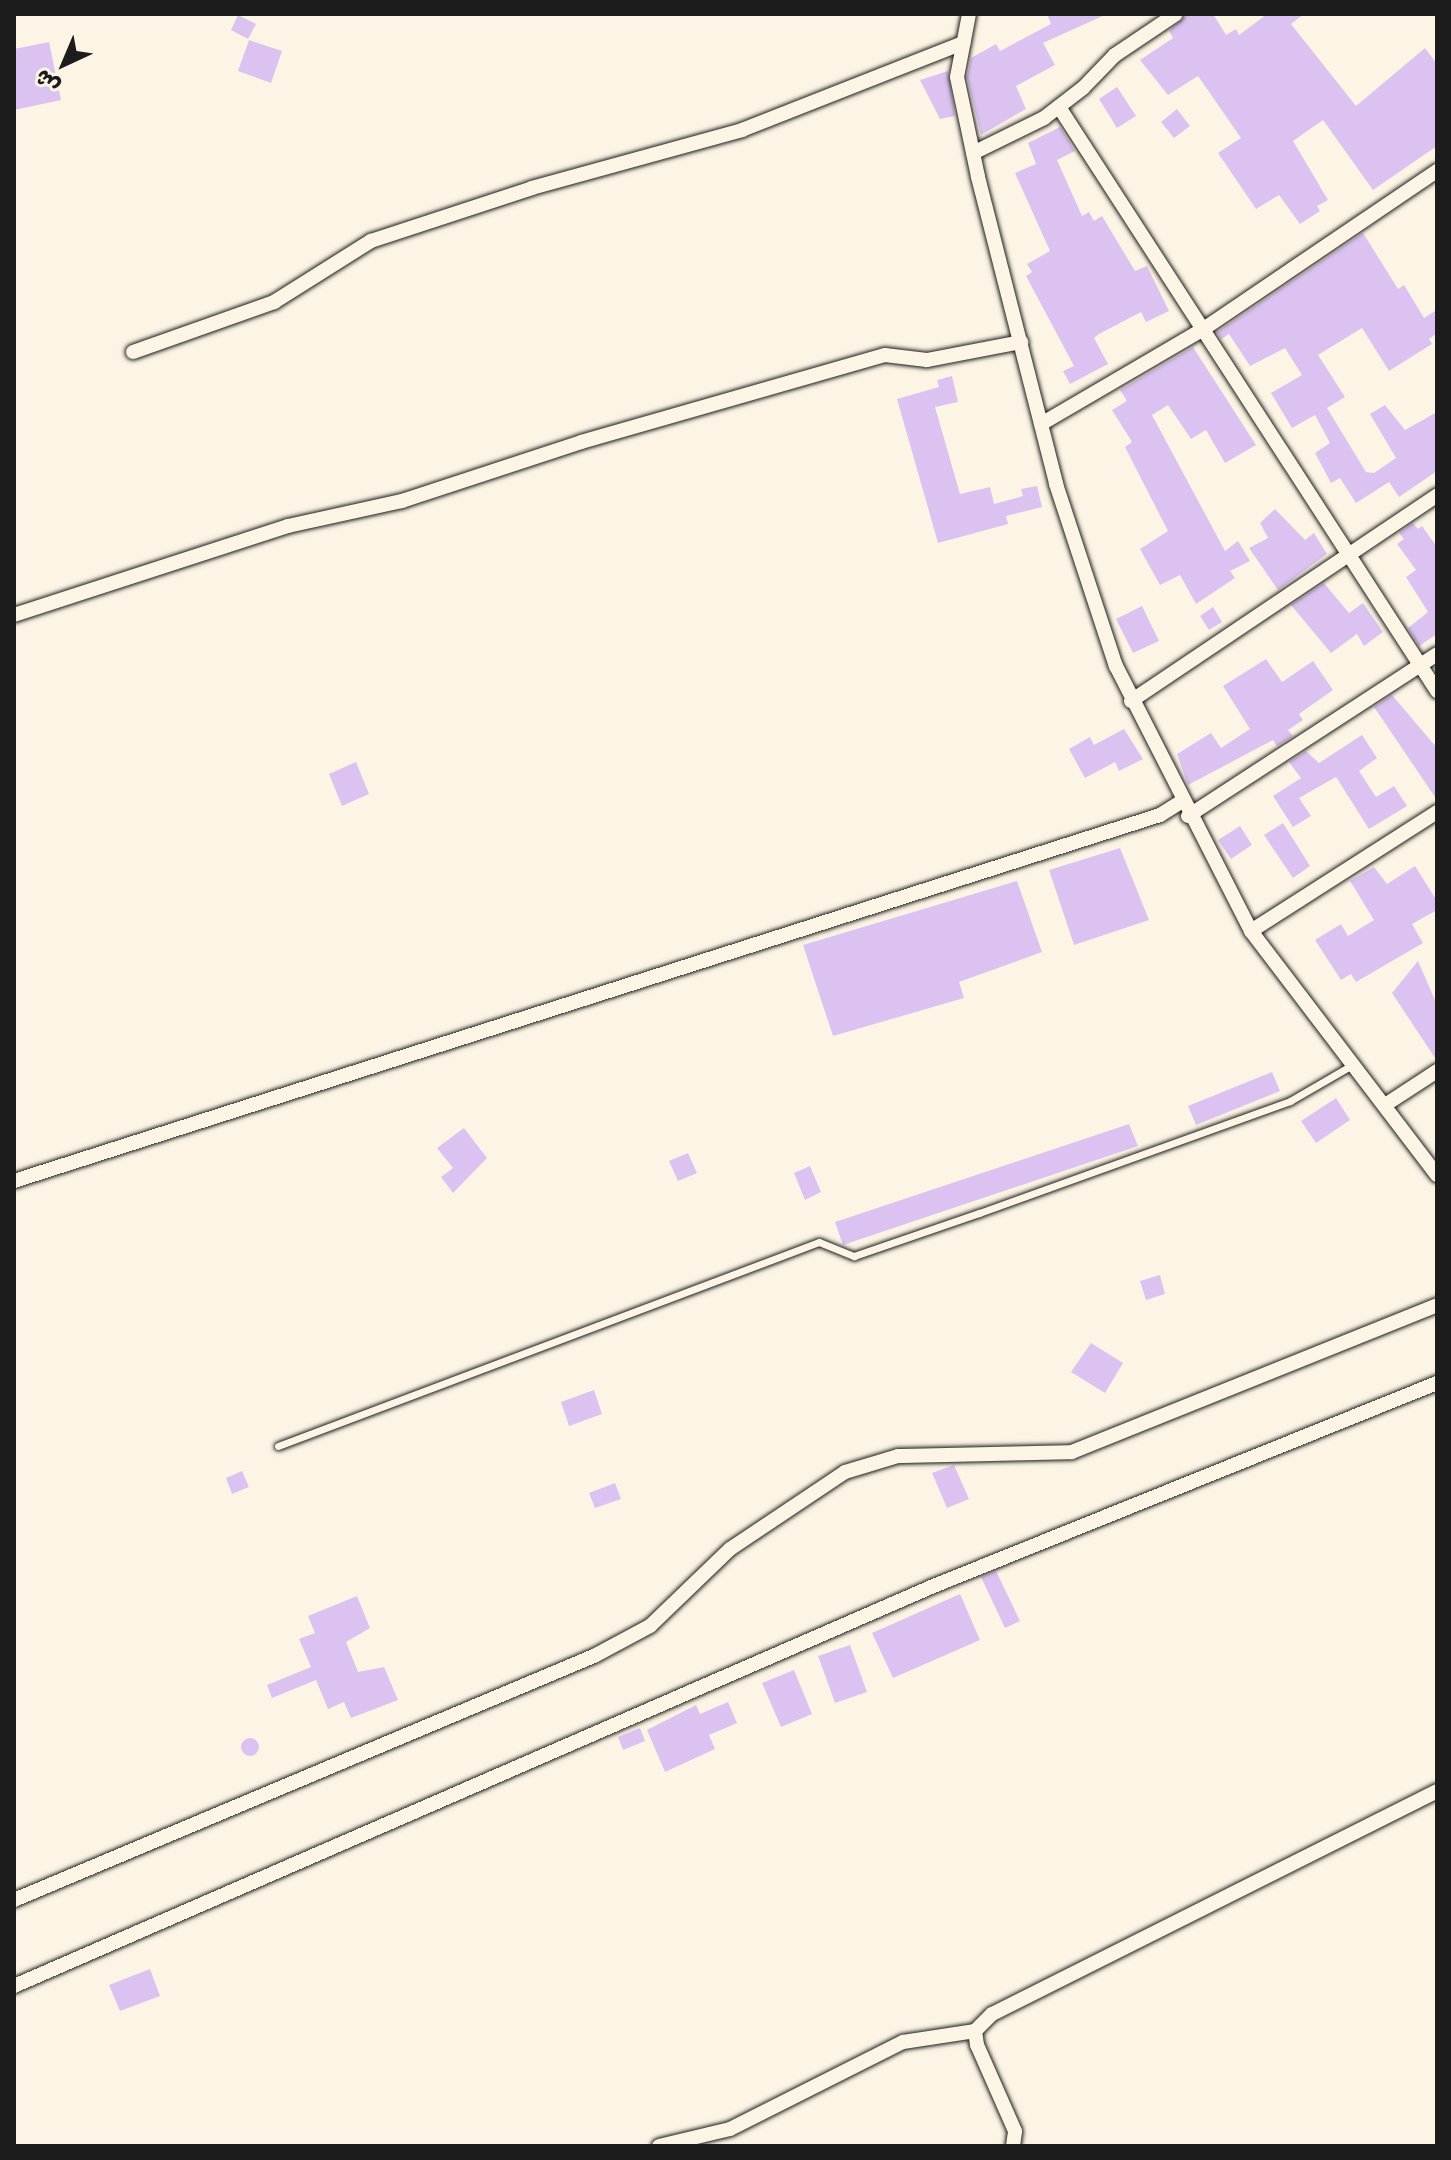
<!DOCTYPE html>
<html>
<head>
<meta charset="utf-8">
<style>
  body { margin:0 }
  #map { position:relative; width:1451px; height:2160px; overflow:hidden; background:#fcf5e5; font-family:Itim,"Playpen Sans Arabic",sans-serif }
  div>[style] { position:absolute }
  .building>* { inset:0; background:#dbc2f1 }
  .round { border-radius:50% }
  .roads { filter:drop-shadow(0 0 2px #1c1c1c) drop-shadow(0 0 2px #1c1c1c) }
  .lane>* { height:7px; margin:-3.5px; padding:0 3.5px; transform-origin:3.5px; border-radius:3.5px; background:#fcf5e5 }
  .street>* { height:14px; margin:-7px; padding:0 7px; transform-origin:7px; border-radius:7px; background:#fcf5e5 }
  span { translate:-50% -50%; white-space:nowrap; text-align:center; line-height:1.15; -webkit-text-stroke:6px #fcf5e5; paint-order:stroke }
  .frame { position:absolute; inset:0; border:16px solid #1c1c1c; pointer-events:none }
  .north { position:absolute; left:24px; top:24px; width:80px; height:80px; -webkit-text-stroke:6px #fcf5e5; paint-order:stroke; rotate:224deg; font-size:22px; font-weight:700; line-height:32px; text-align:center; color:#1c1c1c }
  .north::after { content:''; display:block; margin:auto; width:28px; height:36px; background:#1c1c1c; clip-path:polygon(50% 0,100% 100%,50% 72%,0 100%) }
</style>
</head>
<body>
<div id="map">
  <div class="building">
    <i style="clip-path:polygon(1047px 14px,1107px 14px,1043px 43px,1055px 65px,1016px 86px,1026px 109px,981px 135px,967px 77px,971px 58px,996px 44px,1000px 51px,1051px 24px)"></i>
    <i style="clip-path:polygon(1188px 14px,1213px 14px,1226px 35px,1236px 29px,1239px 35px,1267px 14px,1304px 14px,1291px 24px,1356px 106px,1425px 48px,1437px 64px,1437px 146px,1373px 190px,1323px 120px,1293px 141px,1328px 200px,1317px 206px,1320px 211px,1300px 224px,1279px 195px,1256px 209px,1218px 153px,1241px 138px,1198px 76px,1168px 95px,1140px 60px,1173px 38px,1169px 31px)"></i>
    <i style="clip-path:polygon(238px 15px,256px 24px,248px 39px,231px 30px)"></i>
    <i style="clip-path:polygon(249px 40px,282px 51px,271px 83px,238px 71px)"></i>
    <i style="clip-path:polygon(49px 42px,61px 100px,14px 110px,14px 49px)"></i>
    <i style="clip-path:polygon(948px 71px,955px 116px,940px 119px,920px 80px)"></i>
    <i style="clip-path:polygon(1117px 87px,1136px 116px,1117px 128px,1099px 99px)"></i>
    <i style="clip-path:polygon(1177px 109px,1190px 126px,1174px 138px,1161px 122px)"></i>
    <i style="clip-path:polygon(1060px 127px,1075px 151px,1057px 160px,1082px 216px,1089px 212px,1094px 221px,1102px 216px,1135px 271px,1147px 266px,1169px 311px,1146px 322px,1141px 312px,1099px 334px,1094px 338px,1108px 364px,1070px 384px,1063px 371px,1074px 366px,1026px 276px,1032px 272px,1027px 264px,1050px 251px,1015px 173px,1036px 164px,1028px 143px)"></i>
    <i style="clip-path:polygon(1363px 233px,1398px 289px,1404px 285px,1424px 318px,1437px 310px,1437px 333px,1429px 339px,1432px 344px,1389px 371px,1362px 328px,1318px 355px,1345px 397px,1327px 408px,1366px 472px,1374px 473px,1396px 458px,1370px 414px,1385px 405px,1405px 430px,1437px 412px,1437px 471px,1399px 497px,1389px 482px,1356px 503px,1340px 478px,1331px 483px,1315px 453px,1330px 443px,1315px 415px,1292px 428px,1271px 393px,1302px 375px,1285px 348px,1250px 366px,1229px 334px,1221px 339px,1217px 332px)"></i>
    <i style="clip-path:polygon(1193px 347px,1256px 445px,1225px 463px,1206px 430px,1191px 439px,1168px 405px,1152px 415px,1225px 551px,1238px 541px,1250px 561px,1230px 571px,1235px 578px,1196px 604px,1180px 575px,1160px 585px,1140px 549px,1168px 531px,1125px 447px,1132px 442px,1112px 410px,1127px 401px,1120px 390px)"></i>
    <i style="clip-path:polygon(952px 376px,958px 402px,935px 407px,960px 494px,990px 487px,994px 504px,1023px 496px,1021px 489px,1037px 486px,1042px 507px,1006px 516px,1008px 524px,938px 543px,897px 399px,939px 387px,937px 380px)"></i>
    <i style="clip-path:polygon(1275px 509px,1305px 540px,1314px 533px,1327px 554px,1278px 590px,1249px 548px,1268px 538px,1260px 523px)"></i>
    <i style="clip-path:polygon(1413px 523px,1418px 529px,1422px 526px,1437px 547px,1437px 634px,1419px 646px,1408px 628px,1428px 612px,1406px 577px,1416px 570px,1397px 544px,1404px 539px,1399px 533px)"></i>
    <i style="clip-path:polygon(1324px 583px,1349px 613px,1363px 603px,1383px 632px,1364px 646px,1357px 634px,1331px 653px,1291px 605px)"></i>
    <i style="clip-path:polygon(1142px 606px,1159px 641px,1133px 653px,1116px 619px)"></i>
    <i style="clip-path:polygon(1213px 607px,1222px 622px,1209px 630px,1200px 616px)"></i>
    <i style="clip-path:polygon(1266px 659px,1282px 682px,1313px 661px,1333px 690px,1299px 714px,1303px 720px,1288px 730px,1293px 736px,1277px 746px,1273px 740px,1188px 785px,1177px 754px,1211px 733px,1221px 748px,1250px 729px,1223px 686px)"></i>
    <i style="clip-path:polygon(1392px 695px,1437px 748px,1437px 800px,1374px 707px)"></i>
    <i style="clip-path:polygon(1124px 729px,1143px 759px,1119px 771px,1115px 762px,1085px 778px,1069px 749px,1090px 737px,1094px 745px)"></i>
    <i style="clip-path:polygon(1362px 735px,1377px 758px,1359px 771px,1376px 797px,1394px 786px,1407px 806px,1369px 829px,1336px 777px,1299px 798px,1311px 816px,1293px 827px,1273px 796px,1301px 778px,1289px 762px,1306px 751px,1319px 763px)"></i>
    <i style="clip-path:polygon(356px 762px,369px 794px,342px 806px,329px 774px)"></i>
    <i style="clip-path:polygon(1283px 823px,1310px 866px,1293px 878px,1264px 835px)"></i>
    <i style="clip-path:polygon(1240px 826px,1252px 845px,1231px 859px,1218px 840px)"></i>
    <i style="clip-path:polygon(1120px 848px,1149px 920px,1074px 945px,1049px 870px)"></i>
    <i style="clip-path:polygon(1415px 866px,1437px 901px,1437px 910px,1412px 924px,1423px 943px,1356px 982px,1351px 974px,1341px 980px,1315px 940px,1341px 924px,1348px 936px,1374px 920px,1350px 881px,1374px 867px,1387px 884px)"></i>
    <i style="clip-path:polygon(1017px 881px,1042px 952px,959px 982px,964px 998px,833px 1036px,803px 945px)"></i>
    <i style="clip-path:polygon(1418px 961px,1437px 1005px,1437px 1061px,1392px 993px)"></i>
    <i style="clip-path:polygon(1272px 1072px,1280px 1091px,1196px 1125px,1188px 1106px)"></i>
    <i style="clip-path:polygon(1336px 1098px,1350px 1120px,1316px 1143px,1301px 1121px)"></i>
    <i style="clip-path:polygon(1129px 1124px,1138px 1146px,843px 1245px,835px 1222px)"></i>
    <i style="clip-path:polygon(464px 1128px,487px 1158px,453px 1193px,441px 1177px,453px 1168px,437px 1148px)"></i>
    <i style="clip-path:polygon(688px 1153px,697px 1173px,678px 1181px,669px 1161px)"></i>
    <i style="clip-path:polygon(810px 1166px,821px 1192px,805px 1200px,794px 1173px)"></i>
    <i style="clip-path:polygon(1160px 1275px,1165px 1294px,1146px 1300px,1140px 1281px)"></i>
    <i style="clip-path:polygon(1091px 1343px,1123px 1363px,1105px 1393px,1071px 1372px)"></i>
    <i style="clip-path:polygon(594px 1390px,602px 1414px,569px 1426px,561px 1402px)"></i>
    <i style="clip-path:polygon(954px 1465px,969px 1499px,947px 1508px,932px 1473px)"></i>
    <i style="clip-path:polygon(242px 1471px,249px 1487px,232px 1494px,226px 1478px)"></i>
    <i style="clip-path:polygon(615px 1483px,621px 1499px,595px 1508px,589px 1493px)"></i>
    <i style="clip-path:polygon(996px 1571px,1020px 1621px,1005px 1628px,981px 1577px)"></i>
    <i style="clip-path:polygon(960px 1594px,980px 1640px,893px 1678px,872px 1633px)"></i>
    <i style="clip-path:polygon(357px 1596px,370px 1628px,346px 1642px,358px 1672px,384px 1667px,398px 1700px,351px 1718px,344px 1702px,328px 1709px,316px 1680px,272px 1698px,267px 1685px,311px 1667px,299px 1639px,315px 1633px,308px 1616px)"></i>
    <i style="clip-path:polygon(850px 1645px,867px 1692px,835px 1703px,818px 1656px)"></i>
    <i style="clip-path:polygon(794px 1670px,812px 1714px,781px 1727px,762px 1683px)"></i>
    <i style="clip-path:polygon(728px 1702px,737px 1723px,709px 1735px,715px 1749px,665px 1772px,647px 1730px,696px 1705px,700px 1714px)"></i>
    <i style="clip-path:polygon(640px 1728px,645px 1741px,623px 1750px,618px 1737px)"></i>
    <i class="round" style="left:241px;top:1738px;width:18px;height:18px"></i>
    <i style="clip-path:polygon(150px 1969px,160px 1996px,120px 2011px,109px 1985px)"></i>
  </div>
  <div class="roads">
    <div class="lane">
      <i style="left:278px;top:1446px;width:578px;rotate:-20.66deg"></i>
      <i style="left:819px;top:1242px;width:38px;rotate:22deg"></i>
      <i style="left:854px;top:1256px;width:132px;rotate:-19deg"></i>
      <i style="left:979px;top:1213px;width:331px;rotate:-19.8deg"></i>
      <i style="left:1290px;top:1101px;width:72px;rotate:-30.1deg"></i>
    </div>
    <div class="street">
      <i style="left:969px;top:14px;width:64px;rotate:100.8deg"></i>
      <i style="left:957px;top:77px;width:102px;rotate:78.1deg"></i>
      <i style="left:978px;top:177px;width:317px;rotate:75.7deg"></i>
      <i style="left:1056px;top:484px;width:192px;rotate:71.8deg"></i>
      <i style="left:1116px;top:666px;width:297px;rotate:63deg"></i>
      <i style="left:1251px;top:931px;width:307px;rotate:52.7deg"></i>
      <i style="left:1059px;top:107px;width:696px;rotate:57.09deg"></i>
      <i style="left:973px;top:153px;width:79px;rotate:-26.2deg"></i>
      <i style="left:1044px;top:118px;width:49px;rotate:-37.6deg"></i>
      <i style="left:1083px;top:88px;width:46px;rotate:-45.9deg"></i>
      <i style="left:1115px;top:55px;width:73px;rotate:-33.9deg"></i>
      <i style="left:133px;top:352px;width:150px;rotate:-19.5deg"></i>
      <i style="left:274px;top:302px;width:115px;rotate:-32.2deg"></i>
      <i style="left:371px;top:241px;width:169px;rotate:-18.2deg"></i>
      <i style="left:532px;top:188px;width:218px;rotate:-15.4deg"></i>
      <i style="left:742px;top:130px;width:238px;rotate:-21.5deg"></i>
      <i style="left:1041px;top:424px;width:186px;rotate:-30.3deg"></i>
      <i style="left:1202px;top:330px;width:284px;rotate:-34.1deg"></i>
      <i style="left:14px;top:615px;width:288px;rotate:-18deg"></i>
      <i style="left:288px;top:526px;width:117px;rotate:-12.4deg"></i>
      <i style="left:402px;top:501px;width:188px;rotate:-18.2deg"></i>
      <i style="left:581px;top:442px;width:316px;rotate:-16deg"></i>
      <i style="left:885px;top:355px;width:42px;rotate:6.8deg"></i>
      <i style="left:927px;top:360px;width:96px;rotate:-10.8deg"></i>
      <i style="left:1131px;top:701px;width:369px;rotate:-33.9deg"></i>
      <i style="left:1188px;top:816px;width:297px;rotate:-33deg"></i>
      <i style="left:1251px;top:931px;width:221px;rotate:-32.6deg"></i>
      <i style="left:1385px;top:1105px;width:62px;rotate:-33.2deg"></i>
      <i style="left:14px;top:1181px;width:1203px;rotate:-17.71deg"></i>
      <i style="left:1160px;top:815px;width:25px;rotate:-32deg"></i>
      <i style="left:14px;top:1900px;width:629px;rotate:-22.82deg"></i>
      <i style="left:594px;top:1656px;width:64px;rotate:-28.2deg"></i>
      <i style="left:650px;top:1626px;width:111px;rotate:-43.9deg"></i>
      <i style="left:730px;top:1549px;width:138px;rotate:-33.8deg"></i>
      <i style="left:845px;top:1472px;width:55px;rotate:-16.8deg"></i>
      <i style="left:898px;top:1456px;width:174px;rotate:-1.3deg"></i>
      <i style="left:1072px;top:1452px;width:393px;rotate:-21.9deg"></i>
      <i style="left:14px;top:1986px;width:1000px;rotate:-23.51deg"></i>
      <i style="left:931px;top:1587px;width:546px;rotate:-21.96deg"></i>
      <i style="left:659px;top:2146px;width:73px;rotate:-13.5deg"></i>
      <i style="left:730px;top:2129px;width:194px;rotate:-26.7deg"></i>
      <i style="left:903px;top:2042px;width:73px;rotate:-8.7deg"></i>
      <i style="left:1013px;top:2146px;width:15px;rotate:-82deg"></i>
      <i style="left:1015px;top:2131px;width:94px;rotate:-113.8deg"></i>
      <i style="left:977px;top:2045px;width:14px;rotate:-98deg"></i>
      <i style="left:975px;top:2031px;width:24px;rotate:-45deg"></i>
      <i style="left:992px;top:2014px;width:498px;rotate:-26.6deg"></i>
    </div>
  </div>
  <div class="frame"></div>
  <div class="north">ش</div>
</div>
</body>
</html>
